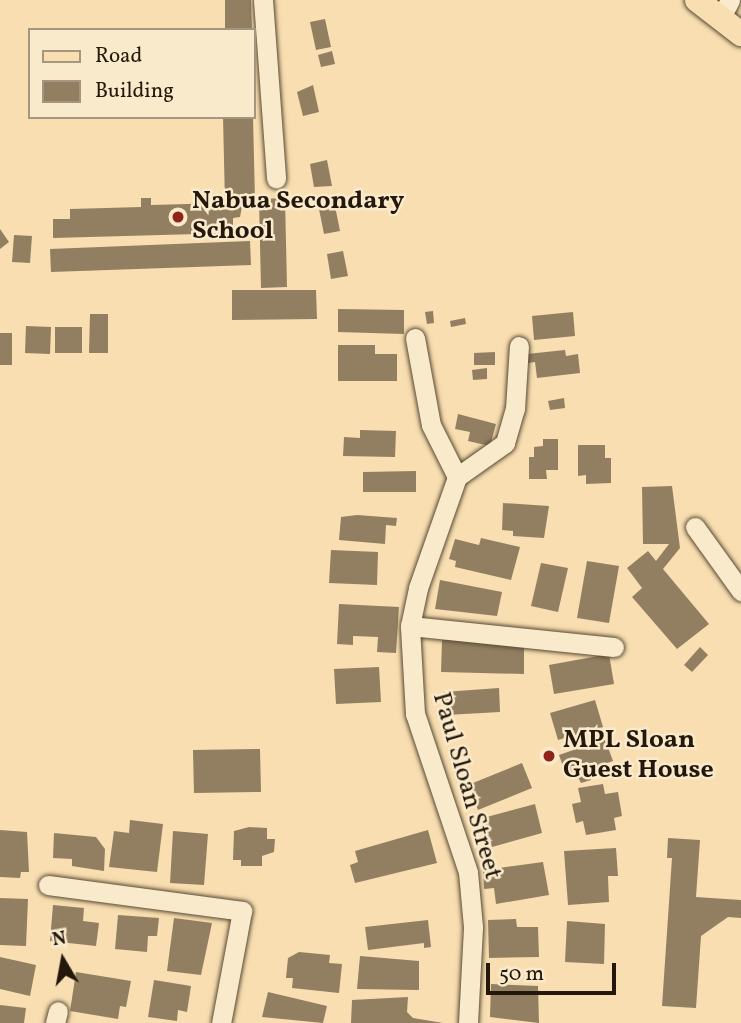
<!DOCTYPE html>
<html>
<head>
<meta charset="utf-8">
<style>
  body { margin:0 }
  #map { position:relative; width:741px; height:1023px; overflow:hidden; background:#f8deb0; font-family:Vollkorn,serif }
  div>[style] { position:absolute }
  .building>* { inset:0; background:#927f61 }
  .roads { filter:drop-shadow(0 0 2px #584a34) drop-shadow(0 0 2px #584a34) }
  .minor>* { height:19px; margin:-9.5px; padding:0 9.5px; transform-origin:9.5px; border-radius:9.5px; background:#faeacc }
  .major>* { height:24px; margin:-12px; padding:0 12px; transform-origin:12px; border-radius:12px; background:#f8deb0 }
  .dots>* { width:19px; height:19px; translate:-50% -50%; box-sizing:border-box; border:4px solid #faeacc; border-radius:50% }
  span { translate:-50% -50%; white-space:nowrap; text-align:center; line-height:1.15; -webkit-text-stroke:5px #faeacc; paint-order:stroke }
  .poi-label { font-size:26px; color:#23180b; font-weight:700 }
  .left { translate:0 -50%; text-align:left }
  .street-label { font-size:26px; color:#23180b }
  .legend { position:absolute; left:28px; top:28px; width:228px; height:91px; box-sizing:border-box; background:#faeacc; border:2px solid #a4967f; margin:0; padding:9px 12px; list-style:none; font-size:21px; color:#23180b }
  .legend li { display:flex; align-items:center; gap:14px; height:35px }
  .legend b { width:35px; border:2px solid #a4967f }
  .north { position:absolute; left:28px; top:925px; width:70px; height:70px; -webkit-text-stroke:5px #faeacc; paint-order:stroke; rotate:350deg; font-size:19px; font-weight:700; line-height:28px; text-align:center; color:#23180b }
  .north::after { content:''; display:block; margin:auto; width:24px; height:32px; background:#23180b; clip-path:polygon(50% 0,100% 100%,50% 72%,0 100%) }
  .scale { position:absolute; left:486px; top:963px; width:130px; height:32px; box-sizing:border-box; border:4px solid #23180b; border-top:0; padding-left:9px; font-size:21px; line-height:24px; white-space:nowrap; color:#23180b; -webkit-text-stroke:5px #faeacc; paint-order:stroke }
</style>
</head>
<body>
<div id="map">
  <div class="building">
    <i style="clip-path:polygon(225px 0,251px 0,252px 30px,225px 30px)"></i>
    <i style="clip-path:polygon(325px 19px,331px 47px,316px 50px,310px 22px)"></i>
    <i style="clip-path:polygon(332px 51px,335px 64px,321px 67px,318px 55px)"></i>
    <i style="clip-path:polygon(313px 85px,319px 112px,303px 116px,297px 92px)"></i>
    <i style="clip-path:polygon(223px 117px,253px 117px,255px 201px,243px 201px,240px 217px,233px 218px,233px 233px,53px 238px,53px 219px,70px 219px,70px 209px,141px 207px,141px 198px,151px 198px,151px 205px,225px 203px)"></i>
    <i style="clip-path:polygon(327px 160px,332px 186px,314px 187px,310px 164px)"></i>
    <i style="clip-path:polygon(285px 198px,287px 287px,261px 288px,259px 199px)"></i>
    <i style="clip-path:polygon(335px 206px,340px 231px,324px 234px,319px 209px)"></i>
    <i style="clip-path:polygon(0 229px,9px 242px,0 249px)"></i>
    <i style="clip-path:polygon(14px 235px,32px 236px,30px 263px,12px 262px)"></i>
    <i style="clip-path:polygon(250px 241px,251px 265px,51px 272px,50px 249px)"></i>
    <i style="clip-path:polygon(343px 251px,348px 276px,331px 279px,327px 254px)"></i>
    <i style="clip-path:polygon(232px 290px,316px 290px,317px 319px,232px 320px)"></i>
    <i style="clip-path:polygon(338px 309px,404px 310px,404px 334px,338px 332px)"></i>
    <i style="clip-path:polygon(433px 311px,434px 323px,427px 324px,425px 312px)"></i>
    <i style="clip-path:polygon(573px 312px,575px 336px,534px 340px,532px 316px)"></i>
    <i style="clip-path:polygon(90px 314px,108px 314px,108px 353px,89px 353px)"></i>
    <i style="clip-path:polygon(465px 318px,466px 324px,451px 327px,450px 321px)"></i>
    <i style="clip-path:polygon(26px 326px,51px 327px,50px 354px,25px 353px)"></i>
    <i style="clip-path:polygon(55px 327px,82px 327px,82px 353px,55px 353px)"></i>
    <i style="clip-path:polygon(0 333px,12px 333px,12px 365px,0 365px)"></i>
    <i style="clip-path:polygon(338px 345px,375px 345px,375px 354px,397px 354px,397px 381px,338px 381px)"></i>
    <i style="clip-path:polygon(565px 350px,566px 356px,578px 354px,580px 373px,537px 378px,535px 362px,528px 363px,527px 354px)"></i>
    <i style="clip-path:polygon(495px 352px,495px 365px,474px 365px,474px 353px)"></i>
    <i style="clip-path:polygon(487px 368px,487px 379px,473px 380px,472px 370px)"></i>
    <i style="clip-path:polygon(564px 398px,565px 408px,550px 410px,548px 401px)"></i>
    <i style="clip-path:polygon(458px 414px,496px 424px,490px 446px,468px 441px,470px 432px,455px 429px)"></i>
    <i style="clip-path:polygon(360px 430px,396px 431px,395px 457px,343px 456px,344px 437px,360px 438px)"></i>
    <i style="clip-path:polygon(543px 439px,558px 439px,558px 470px,546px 470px,547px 479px,529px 479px,529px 457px,534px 457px,534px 447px,543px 446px)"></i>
    <i style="clip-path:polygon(578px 445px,605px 445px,605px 458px,611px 458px,611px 483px,586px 484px,586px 475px,578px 476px)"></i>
    <i style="clip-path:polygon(416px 471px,416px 492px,363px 492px,363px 472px)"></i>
    <i style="clip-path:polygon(672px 486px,680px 548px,663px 569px,709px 624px,677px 649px,632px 597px,642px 588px,627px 568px,648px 551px,656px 561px,669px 544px,643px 544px,642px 487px)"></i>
    <i style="clip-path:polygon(503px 503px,549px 506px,544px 538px,513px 536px,513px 531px,502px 530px)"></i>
    <i style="clip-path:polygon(357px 515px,397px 518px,396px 526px,386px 525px,385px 544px,339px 540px,341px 517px)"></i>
    <i style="clip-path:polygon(481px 538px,520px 547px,511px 580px,455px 567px,456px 561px,449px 559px,455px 539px,479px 545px)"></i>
    <i style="clip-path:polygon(331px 550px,378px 552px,377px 585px,329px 583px)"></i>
    <i style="clip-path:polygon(587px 561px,619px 566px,609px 623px,577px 618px)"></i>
    <i style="clip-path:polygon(541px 563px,568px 568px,558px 612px,531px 606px)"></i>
    <i style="clip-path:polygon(440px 580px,502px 592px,497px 616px,435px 609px)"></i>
    <i style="clip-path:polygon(339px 604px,399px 607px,396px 653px,377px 652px,378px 637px,353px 636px,353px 645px,337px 644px)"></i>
    <i style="clip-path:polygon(442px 640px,524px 641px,524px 674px,441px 672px)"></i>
    <i style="clip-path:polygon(700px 647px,708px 655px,692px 672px,684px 665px)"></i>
    <i style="clip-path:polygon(609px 654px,614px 684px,554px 694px,549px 665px)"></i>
    <i style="clip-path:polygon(379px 667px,381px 702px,336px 704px,334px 669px)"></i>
    <i style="clip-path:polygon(499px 688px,500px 712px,446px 715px,444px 692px)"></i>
    <i style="clip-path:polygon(595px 700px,603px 727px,558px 740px,550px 713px)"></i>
    <i style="clip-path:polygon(605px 739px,613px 761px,567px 777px,559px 755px)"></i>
    <i style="clip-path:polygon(260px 749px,261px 792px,194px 793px,193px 750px)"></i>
    <i style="clip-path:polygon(522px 763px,532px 788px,478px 810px,468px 785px)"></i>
    <i style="clip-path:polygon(589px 773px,591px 780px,581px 783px,578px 777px)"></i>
    <i style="clip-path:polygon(603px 784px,605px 794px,618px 792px,622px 816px,614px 818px,616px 830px,586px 835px,583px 821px,576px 823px,572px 804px,581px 802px,578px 788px)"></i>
    <i style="clip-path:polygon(535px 804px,542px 833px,492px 847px,489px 837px,483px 838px,479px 819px)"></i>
    <i style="clip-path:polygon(130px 820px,163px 824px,157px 872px,109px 867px,114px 831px,129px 833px)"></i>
    <i style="clip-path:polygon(249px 827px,267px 828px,267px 839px,275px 839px,274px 852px,262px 856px,262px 866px,241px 866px,241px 860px,233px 860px,234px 831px)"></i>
    <i style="clip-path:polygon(0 830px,27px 832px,29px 872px,21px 872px,20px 878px,0 877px)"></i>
    <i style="clip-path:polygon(428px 830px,437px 863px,355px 883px,350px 865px,358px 862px,355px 851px)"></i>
    <i style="clip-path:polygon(173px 831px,208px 834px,204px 885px,170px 883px)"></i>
    <i style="clip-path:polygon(54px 833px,96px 837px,105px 849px,104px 871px,72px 866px,72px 859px,53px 858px)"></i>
    <i style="clip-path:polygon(668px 838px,700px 840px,696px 897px,741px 900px,741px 918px,728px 917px,701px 936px,696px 1008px,662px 1006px,672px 858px,667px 858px)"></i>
    <i style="clip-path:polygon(616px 848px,618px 876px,608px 876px,609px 902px,568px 905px,564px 851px)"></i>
    <i style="clip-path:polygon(543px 862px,549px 895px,496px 904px,494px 888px,484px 889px,483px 870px)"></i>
    <i style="clip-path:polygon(0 898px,28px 899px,26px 946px,0 945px)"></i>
    <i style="clip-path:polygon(53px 905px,84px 908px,83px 921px,99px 923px,96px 946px,50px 941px)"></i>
    <i style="clip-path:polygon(118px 915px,159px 918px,157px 936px,148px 936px,147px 952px,115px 949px)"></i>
    <i style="clip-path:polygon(174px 918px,212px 923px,201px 975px,167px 971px)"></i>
    <i style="clip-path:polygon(516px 919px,517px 927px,538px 927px,539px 957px,489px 958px,488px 920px)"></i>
    <i style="clip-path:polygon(428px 920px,431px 947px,424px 948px,424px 943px,368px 950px,365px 927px)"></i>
    <i style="clip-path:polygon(567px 921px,605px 924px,604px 964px,565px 962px)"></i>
    <i style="clip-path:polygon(299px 952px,330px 955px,329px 963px,342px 964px,339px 993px,292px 988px,293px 978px,286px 978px,288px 958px)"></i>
    <i style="clip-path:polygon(360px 956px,419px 961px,419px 990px,357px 989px)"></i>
    <i style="clip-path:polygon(0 957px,36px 965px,30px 996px,0 989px)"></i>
    <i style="clip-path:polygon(76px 972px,131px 981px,126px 1007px,120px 1006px,118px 1019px,70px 1011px)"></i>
    <i style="clip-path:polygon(154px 980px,191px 986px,187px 1012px,178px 1010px,177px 1021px,148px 1017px)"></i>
    <i style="clip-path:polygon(491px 984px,538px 986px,539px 1023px,490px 1017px)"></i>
    <i style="clip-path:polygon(268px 992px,327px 1006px,323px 1023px,262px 1017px)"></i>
    <i style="clip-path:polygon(408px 997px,407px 1012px,413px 1018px,443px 1023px,351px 1023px,352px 1000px)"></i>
    <i style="clip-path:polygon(0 1005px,26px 1008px,24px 1023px,0 1023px)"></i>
  </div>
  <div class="roads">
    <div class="minor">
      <i style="left:263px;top:0;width:179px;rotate:85.8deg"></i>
      <i style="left:721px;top:17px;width:19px;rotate:-62deg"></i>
      <i style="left:415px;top:338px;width:88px;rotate:79.6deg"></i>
      <i style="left:431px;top:425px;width:58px;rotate:63.4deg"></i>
      <i style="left:695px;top:527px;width:79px;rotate:54.3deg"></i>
      <i style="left:410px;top:626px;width:205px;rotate:5.9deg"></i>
      <i style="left:48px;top:885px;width:196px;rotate:7.6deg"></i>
      <i style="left:242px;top:911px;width:114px;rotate:100.6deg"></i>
      <i style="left:55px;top:1023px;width:12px;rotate:-76deg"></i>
      <i style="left:468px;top:1023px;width:96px;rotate:-87deg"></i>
      <i style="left:473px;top:927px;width:55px;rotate:-95.2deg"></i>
      <i style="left:468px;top:872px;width:167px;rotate:-108.5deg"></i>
      <i style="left:415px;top:714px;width:88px;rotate:-93.3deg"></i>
      <i style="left:410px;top:626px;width:39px;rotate:-78deg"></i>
      <i style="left:418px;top:588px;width:118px;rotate:-70.6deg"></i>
      <i style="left:457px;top:477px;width:59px;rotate:-35.3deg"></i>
      <i style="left:505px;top:443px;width:35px;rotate:-74deg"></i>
      <i style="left:515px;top:409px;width:63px;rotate:-86.4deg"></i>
    </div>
    <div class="major">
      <i style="left:697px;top:0;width:56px;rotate:37.7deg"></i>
    </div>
  </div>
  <div class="dots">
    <i style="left:178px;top:217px;background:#8f2418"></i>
    <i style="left:549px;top:756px;background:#8f2418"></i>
  </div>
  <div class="poi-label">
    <span class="left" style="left:192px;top:217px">Nabua Secondary<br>School</span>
    <span class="left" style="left:563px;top:756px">MPL Sloan<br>Guest House</span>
  </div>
  <div class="street-label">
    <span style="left:466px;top:786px;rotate:74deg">Paul Sloan Street</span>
  </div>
  <ul class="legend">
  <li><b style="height:9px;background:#f8deb0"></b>Road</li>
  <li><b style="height:19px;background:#927f61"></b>Building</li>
  </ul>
  <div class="north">N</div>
  <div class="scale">50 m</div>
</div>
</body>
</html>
